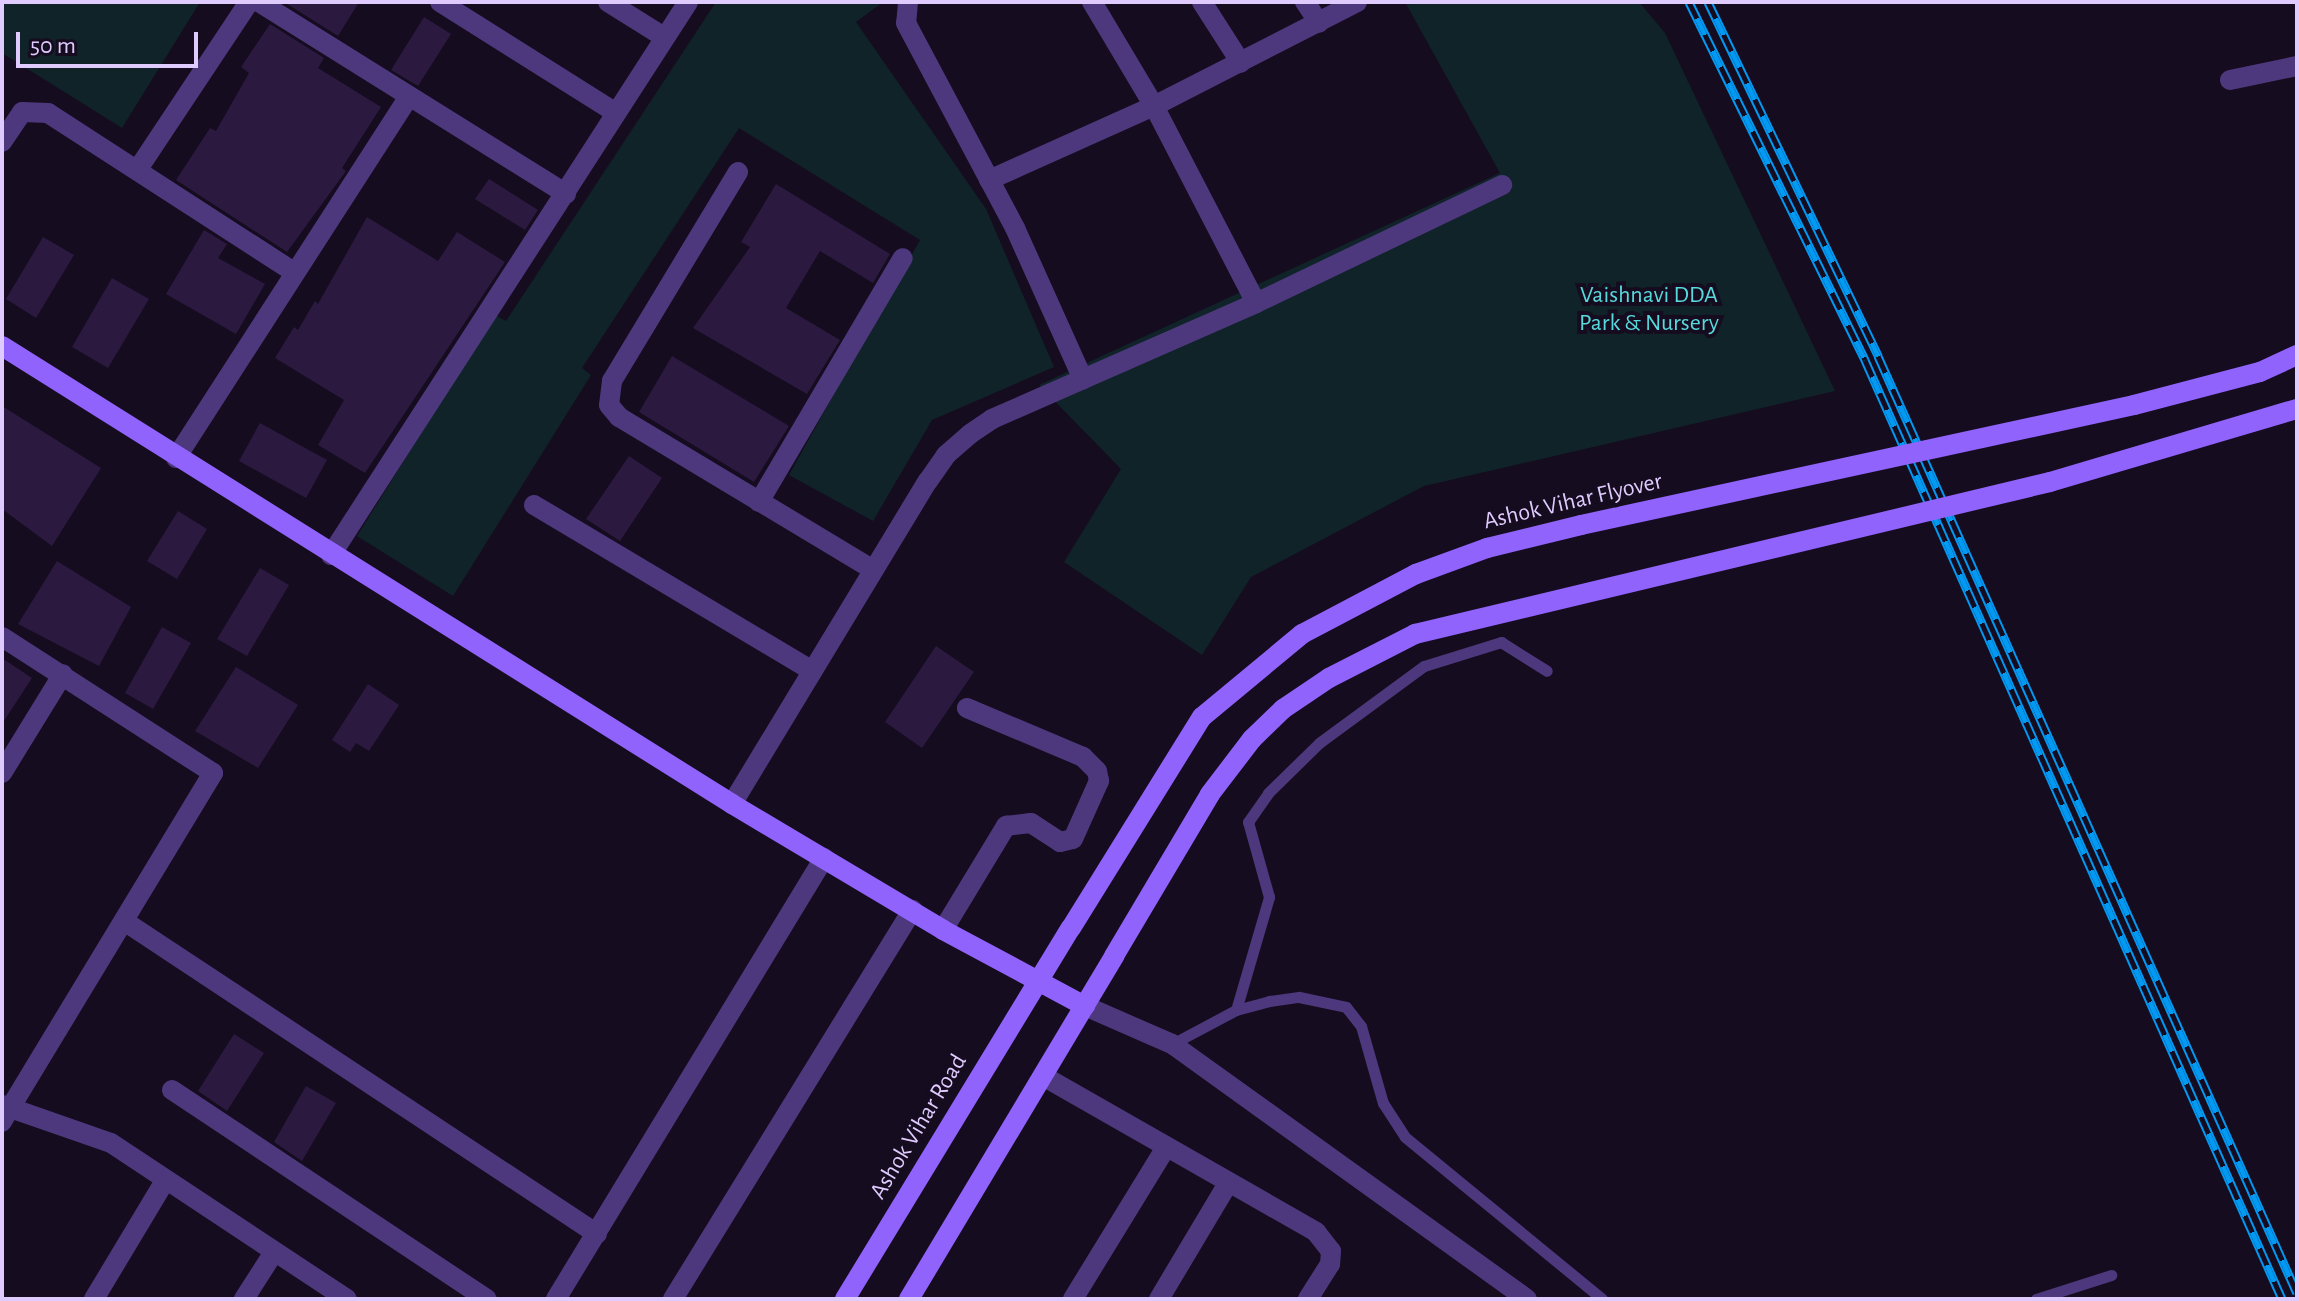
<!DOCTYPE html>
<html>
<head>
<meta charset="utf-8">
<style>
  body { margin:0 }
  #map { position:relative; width:2299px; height:1301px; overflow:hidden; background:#150c1f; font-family:"Alegreya Sans",sans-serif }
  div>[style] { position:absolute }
  .green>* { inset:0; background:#102329 }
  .building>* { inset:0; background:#2b1940 }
  .lane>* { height:11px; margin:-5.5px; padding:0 5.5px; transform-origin:5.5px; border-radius:5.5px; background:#4d387e }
  .street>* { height:20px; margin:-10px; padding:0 10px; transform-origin:10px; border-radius:10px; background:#4d387e }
  .secondary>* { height:20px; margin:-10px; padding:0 10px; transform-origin:10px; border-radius:10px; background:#9163fd }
  .rail>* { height:9px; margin-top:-4.5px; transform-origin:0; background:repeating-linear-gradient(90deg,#150c1f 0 18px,#0299f3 0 36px); box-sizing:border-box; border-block:2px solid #0299f3 }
  .secondary-bridge>* { height:20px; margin:-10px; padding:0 10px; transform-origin:10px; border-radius:10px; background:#9163fd }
  span { translate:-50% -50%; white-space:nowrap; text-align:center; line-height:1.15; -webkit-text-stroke:8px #150c1f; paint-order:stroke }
  .park-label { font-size:24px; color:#58dadd }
  .street-label { font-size:24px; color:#dfcbfe }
  .frame { position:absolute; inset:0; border:4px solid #dfcbfe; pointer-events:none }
  .scale { position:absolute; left:16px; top:32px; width:182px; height:36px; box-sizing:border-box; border:4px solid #dfcbfe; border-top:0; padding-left:10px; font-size:24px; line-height:28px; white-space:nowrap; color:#dfcbfe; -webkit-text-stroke:6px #150c1f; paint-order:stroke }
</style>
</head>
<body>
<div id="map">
  <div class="green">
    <i style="clip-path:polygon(2px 2px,200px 2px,122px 128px,2px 53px)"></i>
    <i style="clip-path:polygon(716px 2px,883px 2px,856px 22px,986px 209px,1054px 367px,932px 420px,873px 521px,789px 475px,920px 240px,739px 128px,582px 368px,591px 375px,453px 596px,357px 536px,495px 315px,506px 321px)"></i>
    <i style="clip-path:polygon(1405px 2px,1639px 2px,1665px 33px,1835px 391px,1424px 486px,1251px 577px,1202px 655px,1064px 562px,1121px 469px,1039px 385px,1500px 173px)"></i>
  </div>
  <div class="building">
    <i style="clip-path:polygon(284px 2px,359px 2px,338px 36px)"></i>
    <i style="clip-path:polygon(424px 17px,451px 34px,418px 86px,391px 70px)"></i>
    <i style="clip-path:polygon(270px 24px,324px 58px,318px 68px,381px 107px,342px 168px,346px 171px,287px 252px,176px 180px,210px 128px,216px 131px,249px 73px,241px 67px)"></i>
    <i style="clip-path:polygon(489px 179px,538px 210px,525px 230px,475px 199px)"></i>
    <i style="clip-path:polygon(776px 184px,890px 254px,873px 283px,820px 251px,786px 308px,840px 340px,807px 394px,693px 328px,750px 247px,741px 242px)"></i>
    <i style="clip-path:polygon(367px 217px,438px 261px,457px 232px,505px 262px,365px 473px,318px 445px,344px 400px,275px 358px,294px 327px,298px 330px,315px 301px,318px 304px)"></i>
    <i style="clip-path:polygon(204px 230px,227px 244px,218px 258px,265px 284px,236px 334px,166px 294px)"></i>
    <i style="clip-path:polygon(43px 237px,74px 255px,36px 318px,6px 299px)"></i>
    <i style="clip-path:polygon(112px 278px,149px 299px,108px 368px,72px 347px)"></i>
    <i style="clip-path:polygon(672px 356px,789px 426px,754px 482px,639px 412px)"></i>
    <i style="clip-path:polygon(2px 406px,101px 468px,52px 546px,2px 509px)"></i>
    <i style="clip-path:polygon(260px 423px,327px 460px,306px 498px,239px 461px)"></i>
    <i style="clip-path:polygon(629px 456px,662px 478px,620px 541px,586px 519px)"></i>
    <i style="clip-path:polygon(178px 511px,207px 529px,177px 579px,147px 561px)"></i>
    <i style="clip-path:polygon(57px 561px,131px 607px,99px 666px,18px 624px)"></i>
    <i style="clip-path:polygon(260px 568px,289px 585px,247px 656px,217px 639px)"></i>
    <i style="clip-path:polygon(162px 627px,191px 643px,153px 709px,125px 693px)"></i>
    <i style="clip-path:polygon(936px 646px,974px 672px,922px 748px,885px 722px)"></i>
    <i style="clip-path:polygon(2px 658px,32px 678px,2px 724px)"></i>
    <i style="clip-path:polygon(236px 667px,298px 705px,258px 768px,195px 731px)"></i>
    <i style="clip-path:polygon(368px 684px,399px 705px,369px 751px,356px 743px,350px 752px,332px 740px)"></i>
    <i style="clip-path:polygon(234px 1034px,264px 1053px,227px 1111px,198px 1091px)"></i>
    <i style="clip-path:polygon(306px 1086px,336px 1103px,302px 1161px,274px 1142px)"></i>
  </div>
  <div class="lane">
    <i style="left:1236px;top:1010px;width:118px;rotate:-73.7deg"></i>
    <i style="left:1269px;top:897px;width:78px;rotate:-105.6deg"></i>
    <i style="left:1248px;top:822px;width:35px;rotate:-55deg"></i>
    <i style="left:1268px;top:793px;width:71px;rotate:-44.4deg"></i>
    <i style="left:1319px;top:743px;width:130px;rotate:-36.3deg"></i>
    <i style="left:1424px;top:666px;width:81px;rotate:-17.3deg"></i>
    <i style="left:1501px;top:642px;width:54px;rotate:32.2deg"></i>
    <i style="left:1172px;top:1044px;width:72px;rotate:-28deg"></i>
    <i style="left:1236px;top:1010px;width:34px;rotate:-15deg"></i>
    <i style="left:1269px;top:1001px;width:30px;rotate:-8deg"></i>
    <i style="left:1299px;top:997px;width:48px;rotate:12deg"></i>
    <i style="left:1346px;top:1007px;width:24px;rotate:52deg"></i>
    <i style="left:1361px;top:1026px;width:80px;rotate:74.1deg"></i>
    <i style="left:1383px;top:1103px;width:40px;rotate:57.1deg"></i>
    <i style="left:1405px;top:1137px;width:255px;rotate:39.4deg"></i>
    <i style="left:2036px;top:1299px;width:79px;rotate:-17.7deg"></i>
  </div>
  <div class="street">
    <i style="left:259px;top:2px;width:362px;rotate:32deg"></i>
    <i style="left:440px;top:2px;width:208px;rotate:32.2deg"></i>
    <i style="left:608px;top:2px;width:66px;rotate:32deg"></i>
    <i style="left:908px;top:2px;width:21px;rotate:95deg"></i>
    <i style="left:906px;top:23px;width:232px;rotate:62deg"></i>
    <i style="left:1015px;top:228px;width:166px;rotate:65.8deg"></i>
    <i style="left:1092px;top:2px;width:121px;rotate:59.2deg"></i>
    <i style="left:1154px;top:106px;width:222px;rotate:62.6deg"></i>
    <i style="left:1202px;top:2px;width:72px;rotate:57.4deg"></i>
    <i style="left:1305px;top:2px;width:25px;rotate:56deg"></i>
    <i style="left:2230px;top:80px;width:68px;rotate:-11.8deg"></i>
    <i style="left:2px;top:142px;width:36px;rotate:-56deg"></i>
    <i style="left:22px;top:112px;width:26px;rotate:2deg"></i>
    <i style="left:48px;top:113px;width:294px;rotate:32.9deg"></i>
    <i style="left:138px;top:169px;width:201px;rotate:-56.4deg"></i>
    <i style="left:738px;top:172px;width:244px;rotate:121.1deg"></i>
    <i style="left:612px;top:381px;width:24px;rotate:97deg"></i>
    <i style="left:609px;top:405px;width:16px;rotate:50deg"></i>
    <i style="left:619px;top:417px;width:297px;rotate:31deg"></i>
    <i style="left:989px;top:180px;width:181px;rotate:-24.2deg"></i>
    <i style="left:1154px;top:106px;width:228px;rotate:-27.1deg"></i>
    <i style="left:176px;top:458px;width:428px;rotate:-57.2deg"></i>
    <i style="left:759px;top:502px;width:283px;rotate:-59.5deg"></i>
    <i style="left:534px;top:505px;width:324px;rotate:30.8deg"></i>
    <i style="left:331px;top:555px;width:658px;rotate:-57.15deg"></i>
    <i style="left:2px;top:637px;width:251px;rotate:32.8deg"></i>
    <i style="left:213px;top:773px;width:408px;rotate:121.2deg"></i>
    <i style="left:2px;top:773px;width:116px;rotate:-58.4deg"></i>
    <i style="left:732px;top:804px;width:378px;rotate:-58.8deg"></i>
    <i style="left:928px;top:481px;width:32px;rotate:-55deg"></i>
    <i style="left:946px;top:455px;width:32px;rotate:-41deg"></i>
    <i style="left:970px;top:434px;width:27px;rotate:-34deg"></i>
    <i style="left:992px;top:419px;width:288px;rotate:-23.7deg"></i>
    <i style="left:1256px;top:303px;width:273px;rotate:-25.6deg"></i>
    <i style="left:124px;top:921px;width:567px;rotate:33.49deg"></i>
    <i style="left:943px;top:930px;width:122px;rotate:-58.8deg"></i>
    <i style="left:1006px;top:826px;width:25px;rotate:-7deg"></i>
    <i style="left:1031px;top:823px;width:35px;rotate:33deg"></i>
    <i style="left:1060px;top:842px;width:13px;rotate:-13deg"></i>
    <i style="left:1073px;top:839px;width:64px;rotate:-65.9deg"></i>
    <i style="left:1099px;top:781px;width:10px;rotate:-101deg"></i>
    <i style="left:1097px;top:771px;width:20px;rotate:-135deg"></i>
    <i style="left:1083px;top:757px;width:126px;rotate:-157.1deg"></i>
    <i style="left:1085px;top:1006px;width:95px;rotate:23.6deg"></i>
    <i style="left:1172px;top:1044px;width:437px;rotate:35.7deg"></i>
    <i style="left:1043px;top:1076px;width:314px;rotate:29.7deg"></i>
    <i style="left:1316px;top:1232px;width:24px;rotate:52deg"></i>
    <i style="left:1331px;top:1251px;width:13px;rotate:94deg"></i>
    <i style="left:1330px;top:1264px;width:41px;rotate:122.2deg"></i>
    <i style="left:172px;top:1090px;width:378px;rotate:33.6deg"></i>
    <i style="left:2px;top:1105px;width:115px;rotate:19.2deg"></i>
    <i style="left:111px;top:1143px;width:283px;rotate:33.5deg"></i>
    <i style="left:94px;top:1299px;width:138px;rotate:-59deg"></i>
    <i style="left:244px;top:1299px;width:56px;rotate:-57.4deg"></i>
    <i style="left:556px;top:1299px;width:516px;rotate:-58.71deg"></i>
    <i style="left:673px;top:1299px;width:457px;rotate:-58.4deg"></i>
    <i style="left:1073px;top:1299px;width:176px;rotate:-58.5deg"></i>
    <i style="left:1159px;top:1299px;width:133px;rotate:-59.2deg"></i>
  </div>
  <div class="secondary">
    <i style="left:2px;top:346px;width:862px;rotate:32.1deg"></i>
    <i style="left:732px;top:804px;width:246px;rotate:30.8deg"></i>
    <i style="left:943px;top:930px;width:161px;rotate:28.2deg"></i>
    <i style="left:845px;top:1299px;width:434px;rotate:-58.7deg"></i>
    <i style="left:909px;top:1299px;width:400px;rotate:-59.1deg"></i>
  </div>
  <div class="rail">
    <i style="left:1689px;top:2px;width:399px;rotate:63.8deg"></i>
    <i style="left:1865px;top:360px;width:1027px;rotate:66.05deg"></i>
    <i style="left:1708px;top:2px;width:393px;rotate:64.3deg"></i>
    <i style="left:1878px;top:356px;width:1026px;rotate:65.91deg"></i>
  </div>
  <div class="secondary-bridge">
    <i style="left:1071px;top:928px;width:248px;rotate:-58.2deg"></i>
    <i style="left:1202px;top:717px;width:130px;rotate:-39.7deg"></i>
    <i style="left:1302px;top:634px;width:129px;rotate:-27.8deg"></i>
    <i style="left:1416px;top:574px;width:76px;rotate:-20.1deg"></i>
    <i style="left:1487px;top:548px;width:97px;rotate:-13.7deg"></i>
    <i style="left:1581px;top:525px;width:566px;rotate:-12.24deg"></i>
    <i style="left:2134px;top:405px;width:130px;rotate:-14.7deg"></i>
    <i style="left:2260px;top:372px;width:41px;rotate:-24.7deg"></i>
    <i style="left:1114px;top:956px;width:188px;rotate:-59.3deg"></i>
    <i style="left:1210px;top:794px;width:69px;rotate:-52.6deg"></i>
    <i style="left:1252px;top:739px;width:43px;rotate:-44.1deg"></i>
    <i style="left:1283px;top:709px;width:55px;rotate:-34deg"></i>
    <i style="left:1329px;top:678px;width:97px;rotate:-27.1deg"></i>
    <i style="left:1415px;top:634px;width:653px;rotate:-13.46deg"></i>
    <i style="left:2050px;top:482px;width:258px;rotate:-16.5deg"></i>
  </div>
  <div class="park-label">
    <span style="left:1649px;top:310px">Vaishnavi DDA<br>Park &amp; Nursery</span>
  </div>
  <div class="street-label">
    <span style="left:1573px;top:502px;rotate:-13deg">Ashok Vihar Flyover</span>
    <span style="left:919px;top:1127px;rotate:-59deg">Ashok Vihar Road</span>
  </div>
  <div class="frame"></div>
  <div class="scale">50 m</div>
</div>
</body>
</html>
